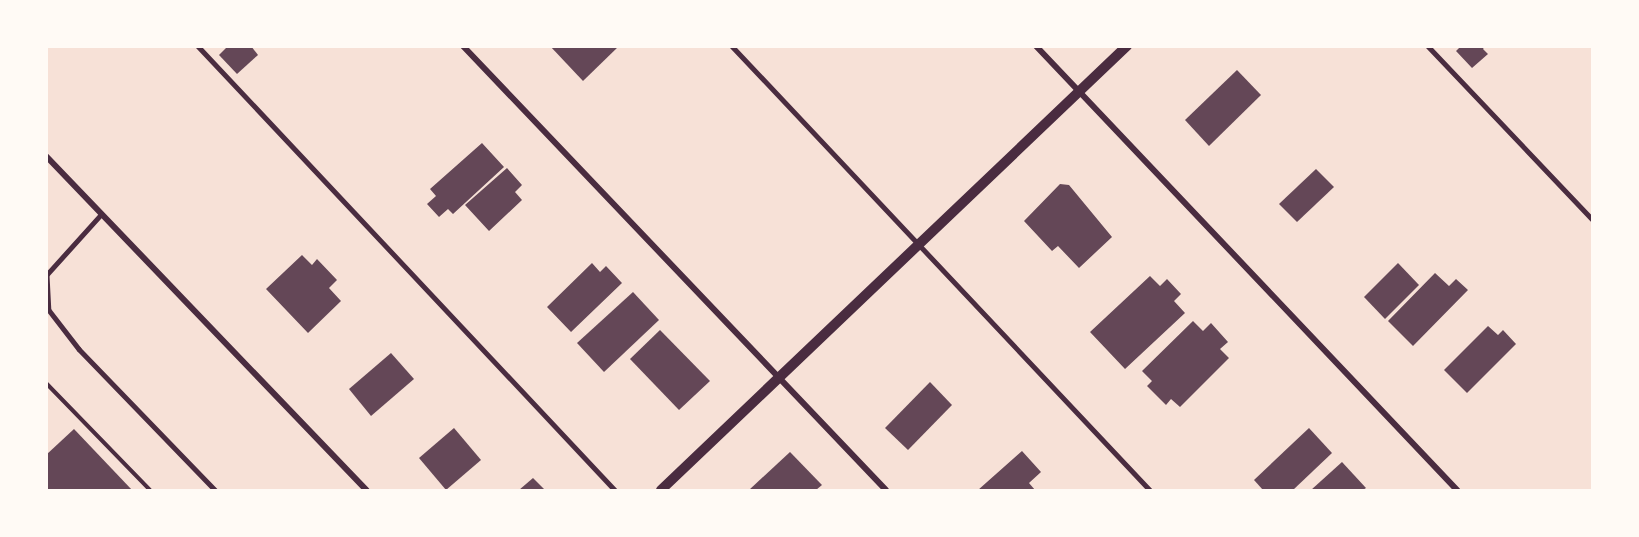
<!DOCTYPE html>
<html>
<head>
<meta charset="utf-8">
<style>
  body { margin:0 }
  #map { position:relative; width:1639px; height:537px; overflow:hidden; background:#f7e1d7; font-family:Poppins,sans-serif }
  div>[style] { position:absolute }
  .building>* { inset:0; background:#644757 }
  .path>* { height:4px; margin:-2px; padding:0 2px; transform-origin:2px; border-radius:2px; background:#4a2c40 }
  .service>* { height:4.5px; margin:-2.25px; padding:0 2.25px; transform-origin:2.25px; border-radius:2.25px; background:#4a2c40 }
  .minor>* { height:6px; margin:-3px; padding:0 3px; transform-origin:3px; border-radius:3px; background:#4a2c40 }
  .tertiary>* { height:10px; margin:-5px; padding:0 5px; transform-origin:5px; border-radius:5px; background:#4a2c40 }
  span { translate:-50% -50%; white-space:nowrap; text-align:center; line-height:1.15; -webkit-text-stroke:6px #fffaf5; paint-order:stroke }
  .frame { position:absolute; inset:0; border:48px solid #fffaf5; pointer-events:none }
</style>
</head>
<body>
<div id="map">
  <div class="building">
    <i style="clip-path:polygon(228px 46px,251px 46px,258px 55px,237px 74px,219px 55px)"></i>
    <i style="clip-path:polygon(550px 46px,619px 46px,583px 81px)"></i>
    <i style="clip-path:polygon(1461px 46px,1485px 46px,1483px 49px,1488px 54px,1472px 68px,1456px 51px)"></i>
    <i style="clip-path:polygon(1237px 70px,1261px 95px,1209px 146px,1185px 120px)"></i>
    <i style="clip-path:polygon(482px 143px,504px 167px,453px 214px,448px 209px,439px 217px,427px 204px,436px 196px,430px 189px)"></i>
    <i style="clip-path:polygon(507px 168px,522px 185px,515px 192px,522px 200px,489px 231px,465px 205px)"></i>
    <i style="clip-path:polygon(1316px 169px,1334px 187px,1297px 222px,1279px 204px)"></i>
    <i style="clip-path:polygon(1060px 184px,1069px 185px,1112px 237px,1079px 268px,1058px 246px,1052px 251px,1024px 221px)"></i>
    <i style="clip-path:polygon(302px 255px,312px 265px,317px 259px,337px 280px,329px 288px,341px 301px,308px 333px,266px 289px)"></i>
    <i style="clip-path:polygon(592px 263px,600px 272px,606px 266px,622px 283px,571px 332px,547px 307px)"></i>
    <i style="clip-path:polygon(1398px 263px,1419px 285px,1385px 319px,1364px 297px)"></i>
    <i style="clip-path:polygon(1435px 273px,1449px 286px,1456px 279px,1468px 290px,1413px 346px,1388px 321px)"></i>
    <i style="clip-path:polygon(1150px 276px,1160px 286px,1167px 279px,1181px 294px,1174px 301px,1185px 313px,1125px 369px,1090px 332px)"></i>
    <i style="clip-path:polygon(633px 292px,659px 320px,604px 372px,577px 343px)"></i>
    <i style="clip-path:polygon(1193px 321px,1203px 331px,1211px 323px,1228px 342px,1220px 349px,1229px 358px,1180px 407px,1171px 399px,1166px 405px,1147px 386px,1152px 381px,1142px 371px)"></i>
    <i style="clip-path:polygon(1488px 326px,1498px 335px,1503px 330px,1516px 344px,1467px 393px,1444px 370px)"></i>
    <i style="clip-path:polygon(660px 330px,710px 381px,679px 410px,630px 359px)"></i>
    <i style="clip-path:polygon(391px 353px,414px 379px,371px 416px,349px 389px)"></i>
    <i style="clip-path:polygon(930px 382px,952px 405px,908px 450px,885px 428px)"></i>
    <i style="clip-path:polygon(454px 428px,481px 460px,446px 490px,419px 458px)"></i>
    <i style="clip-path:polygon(1309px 428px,1332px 453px,1293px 490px,1263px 490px,1254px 480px)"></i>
    <i style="clip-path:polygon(74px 429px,132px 490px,46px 490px,46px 455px)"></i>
    <i style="clip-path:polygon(1022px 451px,1041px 472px,1029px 483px,1035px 490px,978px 490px)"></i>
    <i style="clip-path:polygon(790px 452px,822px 485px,816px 490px,749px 490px)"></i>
    <i style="clip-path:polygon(1342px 462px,1366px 488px,1363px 490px,1311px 490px)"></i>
    <i style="clip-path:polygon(533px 478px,545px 490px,519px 490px)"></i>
  </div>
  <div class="path">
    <i style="left:46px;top:383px;width:149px;rotate:45.8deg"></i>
  </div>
  <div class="service">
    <i style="left:198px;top:46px;width:609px;rotate:46.8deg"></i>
    <i style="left:732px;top:46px;width:610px;rotate:46.73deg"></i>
    <i style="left:1428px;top:46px;width:238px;rotate:46.5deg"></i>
    <i style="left:102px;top:214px;width:82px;rotate:132deg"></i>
    <i style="left:47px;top:275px;width:35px;rotate:87deg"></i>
    <i style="left:49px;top:310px;width:49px;rotate:52.4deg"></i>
    <i style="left:79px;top:349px;width:196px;rotate:46deg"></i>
  </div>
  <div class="minor">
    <i style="left:463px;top:46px;width:613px;rotate:46.39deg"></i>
    <i style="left:1036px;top:46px;width:612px;rotate:46.52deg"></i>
    <i style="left:46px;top:156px;width:463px;rotate:46.2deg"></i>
  </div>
  <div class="tertiary">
    <i style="left:661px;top:490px;width:644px;rotate:-43.62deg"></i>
  </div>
  <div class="frame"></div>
</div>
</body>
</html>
